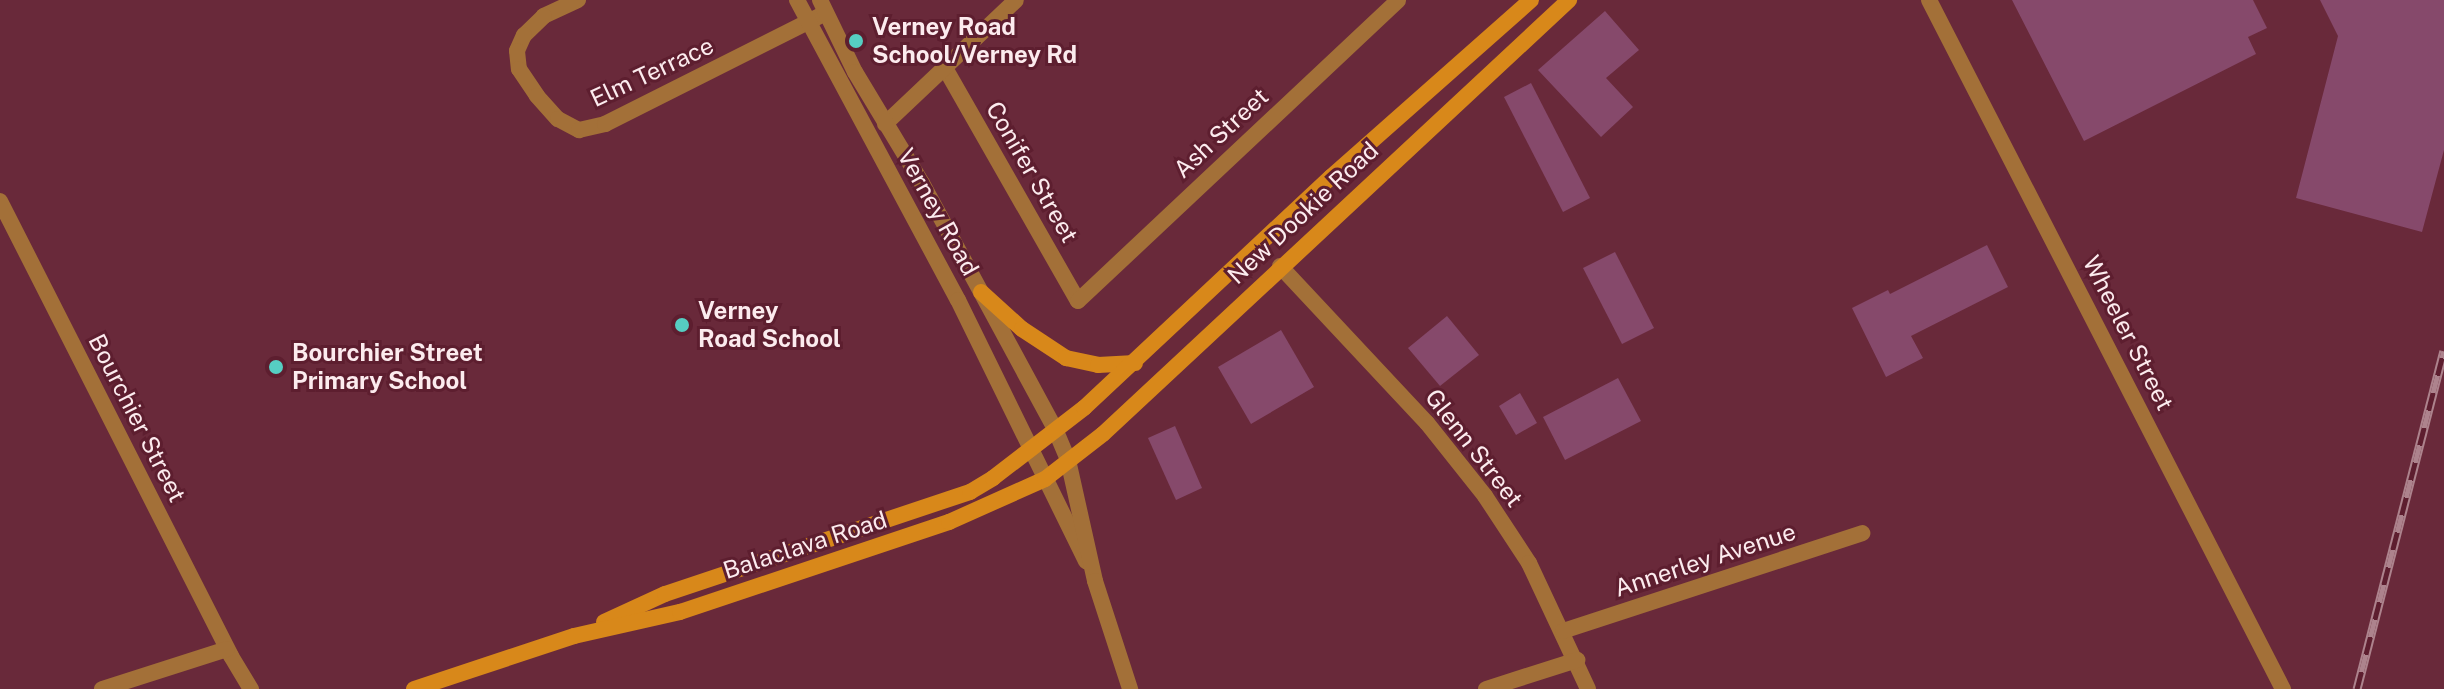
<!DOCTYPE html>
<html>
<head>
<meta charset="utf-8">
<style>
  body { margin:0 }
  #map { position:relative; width:2444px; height:689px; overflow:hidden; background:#69293a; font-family:"Public Sans",sans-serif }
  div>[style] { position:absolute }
  .building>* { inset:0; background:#86496b }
  .minor>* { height:16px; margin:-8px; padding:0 8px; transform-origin:8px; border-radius:8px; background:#a37038 }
  .tertiary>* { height:16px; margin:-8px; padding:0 8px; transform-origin:8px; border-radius:8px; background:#a37038 }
  .secondary>* { height:16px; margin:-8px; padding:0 8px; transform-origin:8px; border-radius:8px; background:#d8881a }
  .rail>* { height:9px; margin-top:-4.5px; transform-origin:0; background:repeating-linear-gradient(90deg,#5d1e2f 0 18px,#ad838d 0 36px); box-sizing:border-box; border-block:2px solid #ad838d }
  .dots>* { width:22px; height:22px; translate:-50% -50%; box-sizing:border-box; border:4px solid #5d1e2f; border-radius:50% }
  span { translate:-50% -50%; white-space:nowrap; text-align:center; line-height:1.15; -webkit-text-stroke:6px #5d1e2f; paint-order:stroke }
  .poi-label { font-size:24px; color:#fcebee; font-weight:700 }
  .left { translate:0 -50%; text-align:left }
  .street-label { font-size:24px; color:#fcebee }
</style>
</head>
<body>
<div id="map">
  <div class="building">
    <i style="clip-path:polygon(2012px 0,2253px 0,2267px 28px,2248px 37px,2256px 54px,2084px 141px)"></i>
    <i style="clip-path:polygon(2320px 0,2444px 0,2444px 150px,2422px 232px,2296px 198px,2338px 36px)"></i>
    <i style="clip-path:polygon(1605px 11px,1639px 50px,1606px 78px,1633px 107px,1601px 137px,1538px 70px)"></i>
    <i style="clip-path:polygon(1531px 83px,1590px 198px,1563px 212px,1504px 97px)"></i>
    <i style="clip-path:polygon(1987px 245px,2008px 287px,1911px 336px,1923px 358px,1886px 377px,1852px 308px,1888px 290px,1890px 294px)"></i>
    <i style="clip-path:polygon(1615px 252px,1654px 328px,1622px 344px,1583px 268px)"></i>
    <i style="clip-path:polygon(1447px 316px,1479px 355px,1440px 386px,1408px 348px)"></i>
    <i style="clip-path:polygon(1281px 330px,1314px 387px,1251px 424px,1218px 367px)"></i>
    <i style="clip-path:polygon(1618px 378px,1641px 421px,1565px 460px,1543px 417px)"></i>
    <i style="clip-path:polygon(1520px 393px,1537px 423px,1516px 435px,1499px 406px)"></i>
    <i style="clip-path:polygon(1175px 426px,1202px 488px,1176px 500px,1148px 438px)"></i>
  </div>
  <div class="minor">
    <i style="left:578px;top:0;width:38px;rotate:155deg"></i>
    <i style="left:544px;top:16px;width:28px;rotate:136deg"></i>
    <i style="left:524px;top:35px;width:17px;rotate:114deg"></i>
    <i style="left:517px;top:51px;width:18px;rotate:84deg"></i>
    <i style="left:519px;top:69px;width:32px;rotate:56deg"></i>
    <i style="left:537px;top:96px;width:31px;rotate:48deg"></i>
    <i style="left:558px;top:119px;width:24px;rotate:28deg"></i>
    <i style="left:579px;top:130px;width:27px;rotate:-13deg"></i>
    <i style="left:605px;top:124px;width:247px;rotate:-26.7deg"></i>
    <i style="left:1929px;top:0;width:775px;rotate:62.81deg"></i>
    <i style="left:945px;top:68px;width:268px;rotate:60.3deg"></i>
    <i style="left:1078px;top:301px;width:439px;rotate:-43.2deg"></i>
    <i style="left:885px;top:124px;width:180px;rotate:-43.4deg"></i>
    <i style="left:0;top:201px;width:510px;rotate:63.08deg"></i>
    <i style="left:231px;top:656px;width:39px;rotate:59deg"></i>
    <i style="left:1280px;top:266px;width:215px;rotate:46.9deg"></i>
    <i style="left:1427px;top:423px;width:93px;rotate:51.5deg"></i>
    <i style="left:1485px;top:496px;width:80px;rotate:56.7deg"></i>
    <i style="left:1529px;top:563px;width:139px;rotate:64.9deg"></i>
    <i style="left:1563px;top:631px;width:315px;rotate:-18.1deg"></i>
    <i style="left:102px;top:689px;width:131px;rotate:-17.7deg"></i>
    <i style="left:1486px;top:689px;width:96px;rotate:-17.7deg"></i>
  </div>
  <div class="tertiary">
    <i style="left:797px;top:0;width:340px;rotate:61.8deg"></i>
    <i style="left:958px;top:300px;width:291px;rotate:63.9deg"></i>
    <i style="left:820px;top:0;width:80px;rotate:64.1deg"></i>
    <i style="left:855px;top:72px;width:130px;rotate:58.9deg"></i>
    <i style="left:922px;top:183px;width:280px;rotate:61.6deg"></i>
    <i style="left:1055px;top:429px;width:34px;rotate:67deg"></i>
    <i style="left:1068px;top:460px;width:124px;rotate:77.4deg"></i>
    <i style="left:1095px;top:581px;width:114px;rotate:72deg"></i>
  </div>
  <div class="secondary">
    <i style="left:981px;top:292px;width:55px;rotate:42.1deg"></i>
    <i style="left:1022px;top:329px;width:53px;rotate:33.4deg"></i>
    <i style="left:1066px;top:358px;width:33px;rotate:12deg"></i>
    <i style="left:1098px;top:365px;width:37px;rotate:-3deg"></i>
    <i style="left:604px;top:622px;width:67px;rotate:-24.7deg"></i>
    <i style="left:665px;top:594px;width:322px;rotate:-18.5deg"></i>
    <i style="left:970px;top:492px;width:27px;rotate:-31deg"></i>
    <i style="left:993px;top:478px;width:115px;rotate:-37.6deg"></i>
    <i style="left:1084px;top:408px;width:338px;rotate:-43.1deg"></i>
    <i style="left:1331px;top:177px;width:267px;rotate:-41.5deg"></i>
    <i style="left:414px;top:689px;width:169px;rotate:-18.3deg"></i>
    <i style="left:574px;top:636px;width:109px;rotate:-12.8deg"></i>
    <i style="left:680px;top:612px;width:284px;rotate:-18.5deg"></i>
    <i style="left:949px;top:522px;width:105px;rotate:-24.1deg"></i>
    <i style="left:1045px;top:479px;width:73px;rotate:-37.8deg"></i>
    <i style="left:1103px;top:434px;width:637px;rotate:-42.96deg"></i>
  </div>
  <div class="rail">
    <i style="left:2357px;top:689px;width:349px;rotate:-75.6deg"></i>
  </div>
  <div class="dots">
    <i style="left:856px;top:41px;background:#56cec2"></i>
    <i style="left:682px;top:325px;background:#56cec2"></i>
    <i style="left:276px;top:367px;background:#56cec2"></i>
  </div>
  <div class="poi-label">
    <span class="left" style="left:872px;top:41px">Verney Road<br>School/Verney Rd</span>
    <span class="left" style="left:698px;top:325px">Verney<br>Road School</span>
    <span class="left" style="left:292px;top:367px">Bourchier Street<br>Primary School</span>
  </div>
  <div class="street-label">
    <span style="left:652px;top:72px;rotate:-25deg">Elm Terrace</span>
    <span style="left:1221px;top:133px;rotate:-43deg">Ash Street</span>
    <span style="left:1032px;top:172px;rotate:60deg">Conifer Street</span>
    <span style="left:938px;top:212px;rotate:61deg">Verney Road</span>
    <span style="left:1303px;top:213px;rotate:-43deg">New Dookie Road</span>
    <span style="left:2128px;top:333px;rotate:63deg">Wheeler Street</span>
    <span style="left:137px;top:418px;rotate:63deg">Bourchier Street</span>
    <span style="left:1474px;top:448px;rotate:52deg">Glenn Street</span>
    <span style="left:805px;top:545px;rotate:-18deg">Balaclava Road</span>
    <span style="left:1705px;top:560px;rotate:-18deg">Annerley Avenue</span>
  </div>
</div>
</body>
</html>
